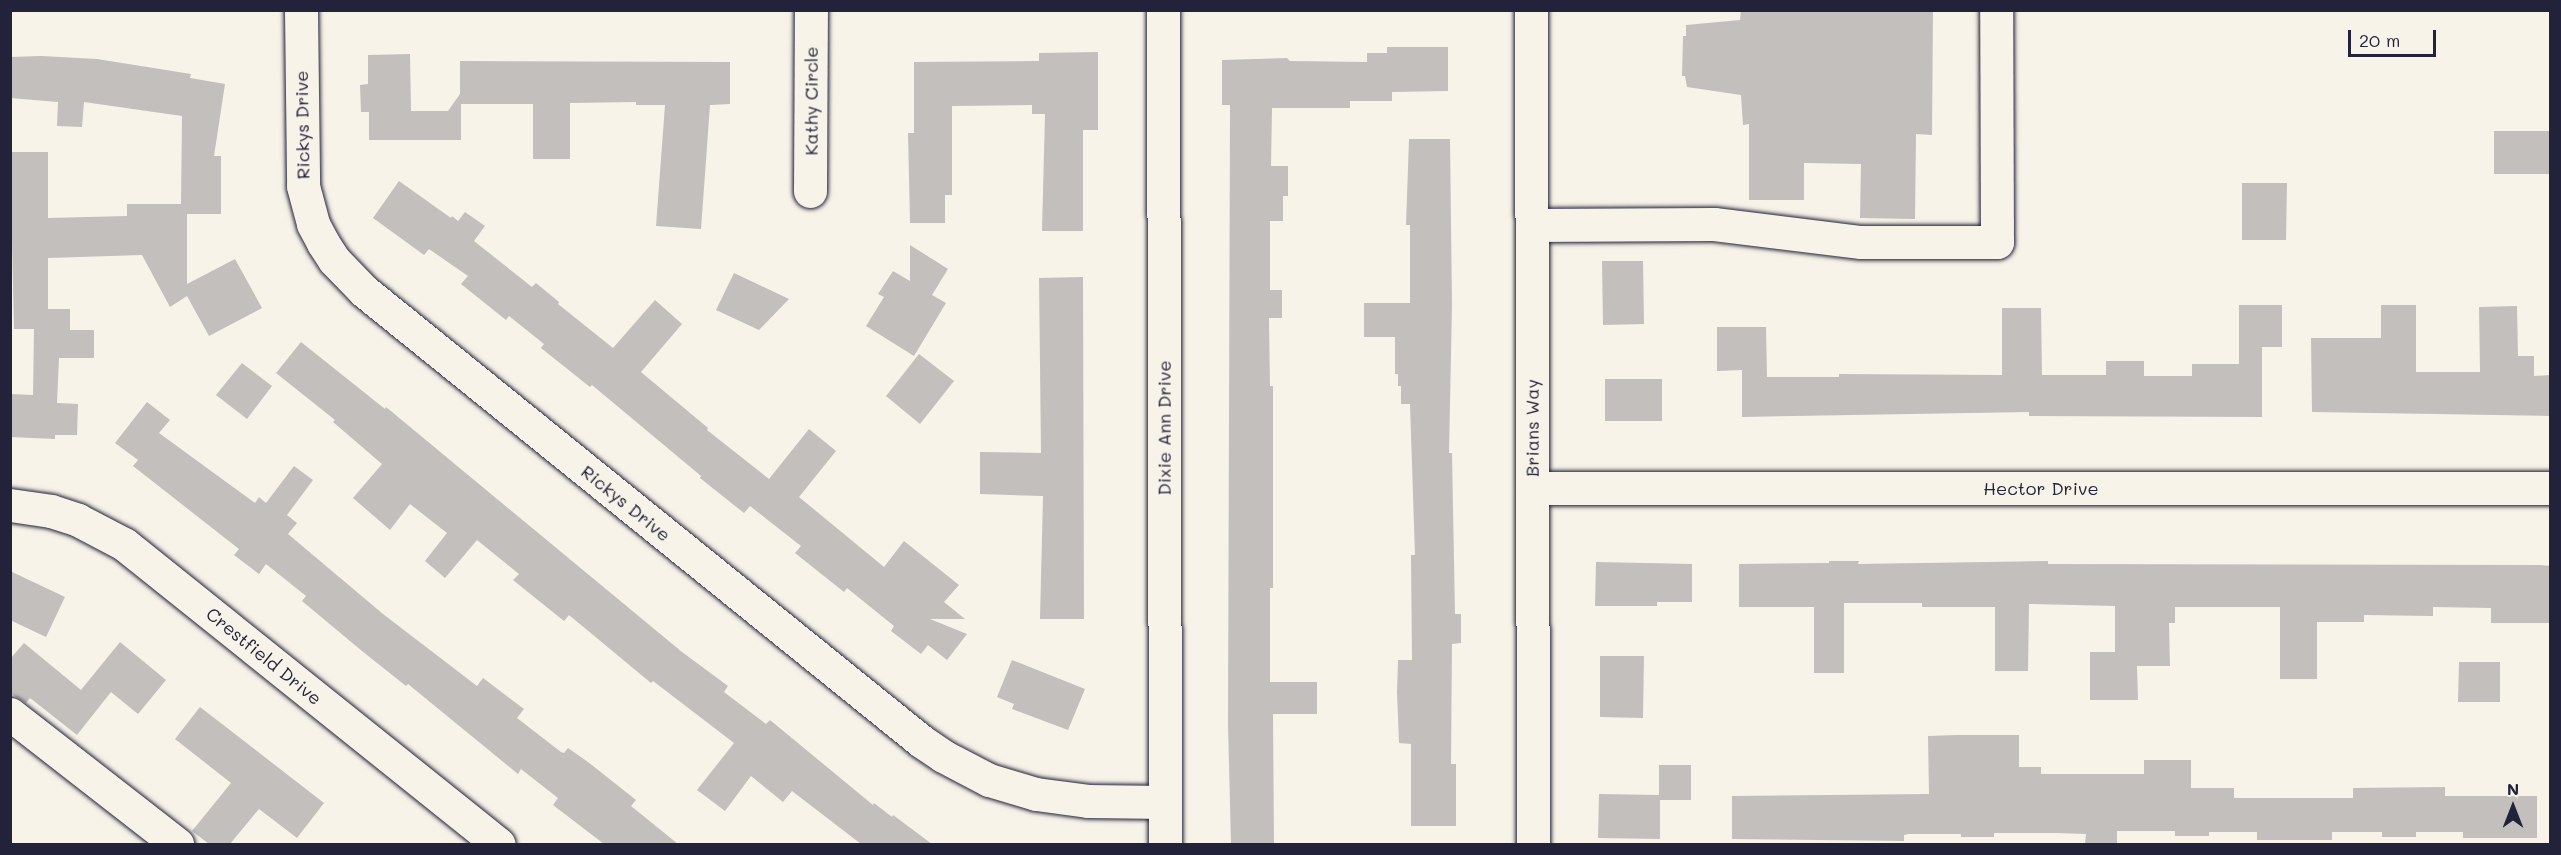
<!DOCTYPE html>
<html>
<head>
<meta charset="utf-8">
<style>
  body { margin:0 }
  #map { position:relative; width:2561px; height:855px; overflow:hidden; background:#f7f3e8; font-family:Mali,sans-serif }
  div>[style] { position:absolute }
  .building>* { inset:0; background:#c2bfbd }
  .roads { filter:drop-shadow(0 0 2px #22223b) drop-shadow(0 0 2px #22223b) }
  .minor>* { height:33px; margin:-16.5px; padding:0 16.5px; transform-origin:16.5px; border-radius:16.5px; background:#f7f3e8 }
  span { translate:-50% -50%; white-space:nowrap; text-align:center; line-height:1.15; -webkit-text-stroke:5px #f7f3e8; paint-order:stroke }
  .street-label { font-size:18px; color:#22223b }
  .frame { position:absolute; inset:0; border:12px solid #22223b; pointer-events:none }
  .north { position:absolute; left:2483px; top:777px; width:60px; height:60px; -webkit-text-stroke:4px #f7f3e8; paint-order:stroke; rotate:0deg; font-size:16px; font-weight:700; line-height:24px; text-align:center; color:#22223b }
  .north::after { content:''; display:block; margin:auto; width:21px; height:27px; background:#22223b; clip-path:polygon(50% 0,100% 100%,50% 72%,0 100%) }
  .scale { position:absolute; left:2348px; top:30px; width:88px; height:27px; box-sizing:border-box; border:3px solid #22223b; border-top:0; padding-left:8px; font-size:18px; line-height:21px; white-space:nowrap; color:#22223b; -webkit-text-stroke:4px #f7f3e8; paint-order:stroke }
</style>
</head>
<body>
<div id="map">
  <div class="building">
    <i style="clip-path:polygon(1741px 10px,1933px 10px,1932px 135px,1916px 134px,1915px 219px,1860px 218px,1861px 164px,1804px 163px,1804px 200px,1749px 200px,1749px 124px,1743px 125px,1741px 95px,1687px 87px,1685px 76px,1682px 76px,1683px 36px,1686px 36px,1686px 25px,1740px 20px)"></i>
    <i style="clip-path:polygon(1387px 47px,1448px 47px,1448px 91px,1392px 92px,1392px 101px,1350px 101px,1350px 108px,1272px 108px,1271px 166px,1288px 166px,1288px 196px,1283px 196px,1283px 221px,1270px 221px,1270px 290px,1282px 290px,1282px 318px,1269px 318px,1270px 386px,1273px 386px,1273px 588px,1270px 588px,1270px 682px,1317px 682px,1317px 714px,1273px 714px,1274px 844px,1231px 844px,1228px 724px,1230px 105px,1222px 105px,1222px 60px,1287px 58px,1290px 61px,1367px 62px,1367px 53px,1387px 53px)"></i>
    <i style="clip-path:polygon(1098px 52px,1098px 130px,1083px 130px,1083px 231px,1042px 231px,1045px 114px,1032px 114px,1032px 105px,952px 106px,952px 195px,945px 195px,945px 223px,910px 223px,908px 133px,914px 133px,914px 62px,1039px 61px,1039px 53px)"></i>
    <i style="clip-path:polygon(410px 54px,411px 111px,448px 111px,460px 94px,460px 61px,730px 62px,730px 104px,710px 105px,701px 229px,656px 226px,665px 105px,636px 105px,636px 102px,570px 103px,570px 159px,533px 159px,533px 104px,461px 104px,461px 140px,369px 140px,369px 112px,361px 112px,360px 85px,368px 84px,368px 55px)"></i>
    <i style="clip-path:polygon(41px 56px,97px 59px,191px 74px,190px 78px,225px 84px,214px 156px,221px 156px,221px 214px,187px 214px,187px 284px,235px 259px,262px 308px,209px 336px,187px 296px,170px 307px,142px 255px,48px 258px,48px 309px,70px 309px,70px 330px,94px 330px,94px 358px,59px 358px,57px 403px,78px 404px,77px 435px,55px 435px,55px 439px,10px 437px,10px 394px,33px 395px,34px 329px,14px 329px,10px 152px,48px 152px,48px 218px,127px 216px,127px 204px,181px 204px,182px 116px,84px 102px,82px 127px,57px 126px,58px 102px,10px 98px,10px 57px)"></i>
    <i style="clip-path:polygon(2494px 131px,2549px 131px,2549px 174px,2494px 174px)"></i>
    <i style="clip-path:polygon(1409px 139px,1450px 139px,1452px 305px,1449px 453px,1452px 453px,1455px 614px,1461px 614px,1461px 643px,1452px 644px,1451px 764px,1456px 764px,1456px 826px,1411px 826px,1411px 744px,1399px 743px,1397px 692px,1398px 660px,1412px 660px,1411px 555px,1415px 555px,1410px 404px,1401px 404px,1401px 386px,1398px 386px,1398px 374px,1395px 374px,1395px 337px,1364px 337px,1364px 303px,1410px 303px,1410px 225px,1406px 225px)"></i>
    <i style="clip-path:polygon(399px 181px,451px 218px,452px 216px,458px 221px,465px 212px,485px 226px,474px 241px,532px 287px,536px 283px,559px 302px,558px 304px,613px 348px,655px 300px,682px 324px,641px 372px,708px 428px,707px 430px,769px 479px,809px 429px,836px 451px,799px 497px,884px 567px,904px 541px,959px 585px,944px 602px,965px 619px,930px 619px,967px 634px,947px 660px,928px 645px,921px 654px,891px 631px,894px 626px,847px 588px,844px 592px,795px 553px,801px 546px,750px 506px,744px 513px,700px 478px,701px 476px,592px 385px,590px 387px,541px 348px,544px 344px,509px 316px,506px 320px,461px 284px,468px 276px,429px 249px,424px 255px,373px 218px)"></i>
    <i style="clip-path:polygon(2242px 183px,2287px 183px,2286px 240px,2242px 240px)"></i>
    <i style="clip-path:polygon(910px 245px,948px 269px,932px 295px,946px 303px,914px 356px,866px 326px,884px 297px,878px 294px,893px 271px,910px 281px)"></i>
    <i style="clip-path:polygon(1602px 261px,1643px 261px,1644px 324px,1603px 325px)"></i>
    <i style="clip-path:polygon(734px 273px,789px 299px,759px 330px,716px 310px)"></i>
    <i style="clip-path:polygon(1083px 277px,1084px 619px,1040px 619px,1043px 496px,980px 494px,980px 452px,1041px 453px,1039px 278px)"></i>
    <i style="clip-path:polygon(2239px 305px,2282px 305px,2282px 347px,2262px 347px,2262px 417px,2029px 416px,2029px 412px,1742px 417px,1742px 370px,1717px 371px,1717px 327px,1766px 327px,1767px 377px,1839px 377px,1839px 374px,2002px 375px,2002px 308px,2041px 308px,2042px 375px,2106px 375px,2106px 361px,2144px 361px,2144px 376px,2192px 376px,2192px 364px,2239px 364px)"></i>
    <i style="clip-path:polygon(2381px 305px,2416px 305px,2416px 372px,2480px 372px,2479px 307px,2517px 306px,2518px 356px,2534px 356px,2534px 376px,2550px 375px,2550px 416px,2312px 412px,2311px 338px,2381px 338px)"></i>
    <i style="clip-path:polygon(301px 342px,385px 409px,386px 407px,682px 652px,728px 686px,724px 692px,766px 724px,770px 720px,873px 805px,874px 803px,892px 817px,893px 815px,932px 844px,861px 844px,792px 791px,783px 802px,751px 776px,725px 811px,697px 790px,734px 743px,653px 681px,651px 683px,569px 615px,564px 621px,513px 580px,519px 574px,477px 540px,445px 578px,425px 561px,447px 533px,410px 504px,390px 530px,353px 498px,382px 464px,333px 422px,335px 420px,276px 373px)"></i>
    <i style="clip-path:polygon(919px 354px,954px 381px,920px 424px,886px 396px)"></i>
    <i style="clip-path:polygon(242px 363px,272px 386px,247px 419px,216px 395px)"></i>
    <i style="clip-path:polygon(1605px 379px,1662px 379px,1662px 421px,1605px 421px)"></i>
    <i style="clip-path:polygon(147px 402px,170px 420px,159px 433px,255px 503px,259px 497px,266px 503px,294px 466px,313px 480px,287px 515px,297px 523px,288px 534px,383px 614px,477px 686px,483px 678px,524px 709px,517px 718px,561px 752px,564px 753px,568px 748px,588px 762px,636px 800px,631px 806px,678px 844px,604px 844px,553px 805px,558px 798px,521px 769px,518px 774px,408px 684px,406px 686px,362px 651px,302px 601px,306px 596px,266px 564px,259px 574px,234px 555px,239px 549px,133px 466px,138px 460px,115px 443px)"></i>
    <i style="clip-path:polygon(1829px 561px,1859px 561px,1858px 564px,2048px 561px,2048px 564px,2541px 565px,2550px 566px,2550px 623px,2491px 623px,2491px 608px,2433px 607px,2433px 616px,2364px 615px,2364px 622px,2317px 622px,2317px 679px,2280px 679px,2280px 607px,2175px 607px,2175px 623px,2169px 623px,2170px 666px,2137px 666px,2138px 700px,2090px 700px,2090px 652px,2115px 652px,2115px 606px,2029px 604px,2028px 671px,1995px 671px,1995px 607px,1922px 607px,1922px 603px,1844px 603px,1844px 673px,1814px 673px,1814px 607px,1739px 607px,1739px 564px,1829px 563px)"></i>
    <i style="clip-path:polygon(1596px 562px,1692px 564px,1692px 602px,1657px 602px,1657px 606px,1595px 606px)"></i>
    <i style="clip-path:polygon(10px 571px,65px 597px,46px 637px,10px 620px)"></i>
    <i style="clip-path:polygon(120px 642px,166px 680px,138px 714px,111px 692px,77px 735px,30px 698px,26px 703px,10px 693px,10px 659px,24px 643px,81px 690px)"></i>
    <i style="clip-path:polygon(1600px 656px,1644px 656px,1643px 718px,1600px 717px)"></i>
    <i style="clip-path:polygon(1012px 660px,1085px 689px,1068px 730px,1012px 709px,1014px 704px,997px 697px)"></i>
    <i style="clip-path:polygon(2459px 662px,2500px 662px,2500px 702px,2458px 702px)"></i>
    <i style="clip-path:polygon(200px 707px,324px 803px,297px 838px,259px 809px,230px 844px,209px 844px,192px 831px,231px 783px,175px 739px)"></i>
    <i style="clip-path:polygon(1956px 735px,2019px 735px,2019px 767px,2041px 767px,2041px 774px,2144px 774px,2144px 760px,2191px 760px,2191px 788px,2234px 788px,2234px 798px,2353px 798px,2353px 788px,2445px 787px,2445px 796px,2537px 796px,2537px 838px,2463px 838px,2463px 832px,2416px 832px,2416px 837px,2382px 837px,2382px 832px,2332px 832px,2332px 840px,2257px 840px,2257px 832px,2209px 832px,2209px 836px,2175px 836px,2175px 831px,2117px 831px,2117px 844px,2085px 844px,2086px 834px,2057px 833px,1994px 833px,1994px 837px,1961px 837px,1961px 834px,1908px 834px,1904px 835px,1904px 841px,1732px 839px,1732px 796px,1929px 794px,1928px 736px)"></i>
    <i style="clip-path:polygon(1659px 765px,1691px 765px,1691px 800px,1660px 800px,1660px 839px,1598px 838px,1599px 794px,1659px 795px)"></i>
  </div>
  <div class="roads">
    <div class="minor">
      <i style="left:301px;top:10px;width:176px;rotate:89.3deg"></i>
      <i style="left:303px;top:186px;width:39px;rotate:75deg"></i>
      <i style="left:313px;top:224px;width:21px;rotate:62deg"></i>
      <i style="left:323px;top:243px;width:20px;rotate:57deg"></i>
      <i style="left:334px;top:260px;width:43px;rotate:45.9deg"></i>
      <i style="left:364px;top:291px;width:716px;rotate:38.93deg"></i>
      <i style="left:921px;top:741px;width:27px;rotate:34deg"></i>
      <i style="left:943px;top:756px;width:52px;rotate:27.6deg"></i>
      <i style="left:989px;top:780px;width:49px;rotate:16.6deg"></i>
      <i style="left:1036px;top:794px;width:52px;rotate:7.7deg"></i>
      <i style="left:1088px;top:801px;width:77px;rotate:0.7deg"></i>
      <i style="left:1163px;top:10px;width:834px;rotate:89.86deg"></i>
      <i style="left:1531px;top:10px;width:834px;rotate:89.86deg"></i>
      <i style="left:810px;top:191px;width:181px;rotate:-89.7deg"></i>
      <i style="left:1532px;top:225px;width:182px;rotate:-0.3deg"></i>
      <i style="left:1714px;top:224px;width:148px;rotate:7deg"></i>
      <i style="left:1861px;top:242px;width:136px"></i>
      <i style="left:1997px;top:242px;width:232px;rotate:-90.2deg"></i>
      <i style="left:1532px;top:488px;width:1018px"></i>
      <i style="left:10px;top:505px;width:41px;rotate:8.3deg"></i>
      <i style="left:51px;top:511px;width:28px;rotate:18deg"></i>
      <i style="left:78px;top:520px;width:52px;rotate:27.6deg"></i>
      <i style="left:124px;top:544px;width:480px;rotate:38.7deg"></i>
      <i style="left:10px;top:714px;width:212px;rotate:37.9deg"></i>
    </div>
  </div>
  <div class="street-label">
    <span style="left:811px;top:101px;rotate:-90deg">Kathy Circle</span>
    <span style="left:302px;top:125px;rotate:-91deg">Rickys Drive</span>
    <span style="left:1164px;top:428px;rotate:-90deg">Dixie Ann Drive</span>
    <span style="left:1532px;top:428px;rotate:-90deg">Brians Way</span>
    <span style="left:2041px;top:488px">Hector Drive</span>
    <span style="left:626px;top:503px;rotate:39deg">Rickys Drive</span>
    <span style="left:264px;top:656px;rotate:39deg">Crestfield Drive</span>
  </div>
  <div class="frame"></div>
  <div class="north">N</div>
  <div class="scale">20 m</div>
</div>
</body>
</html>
